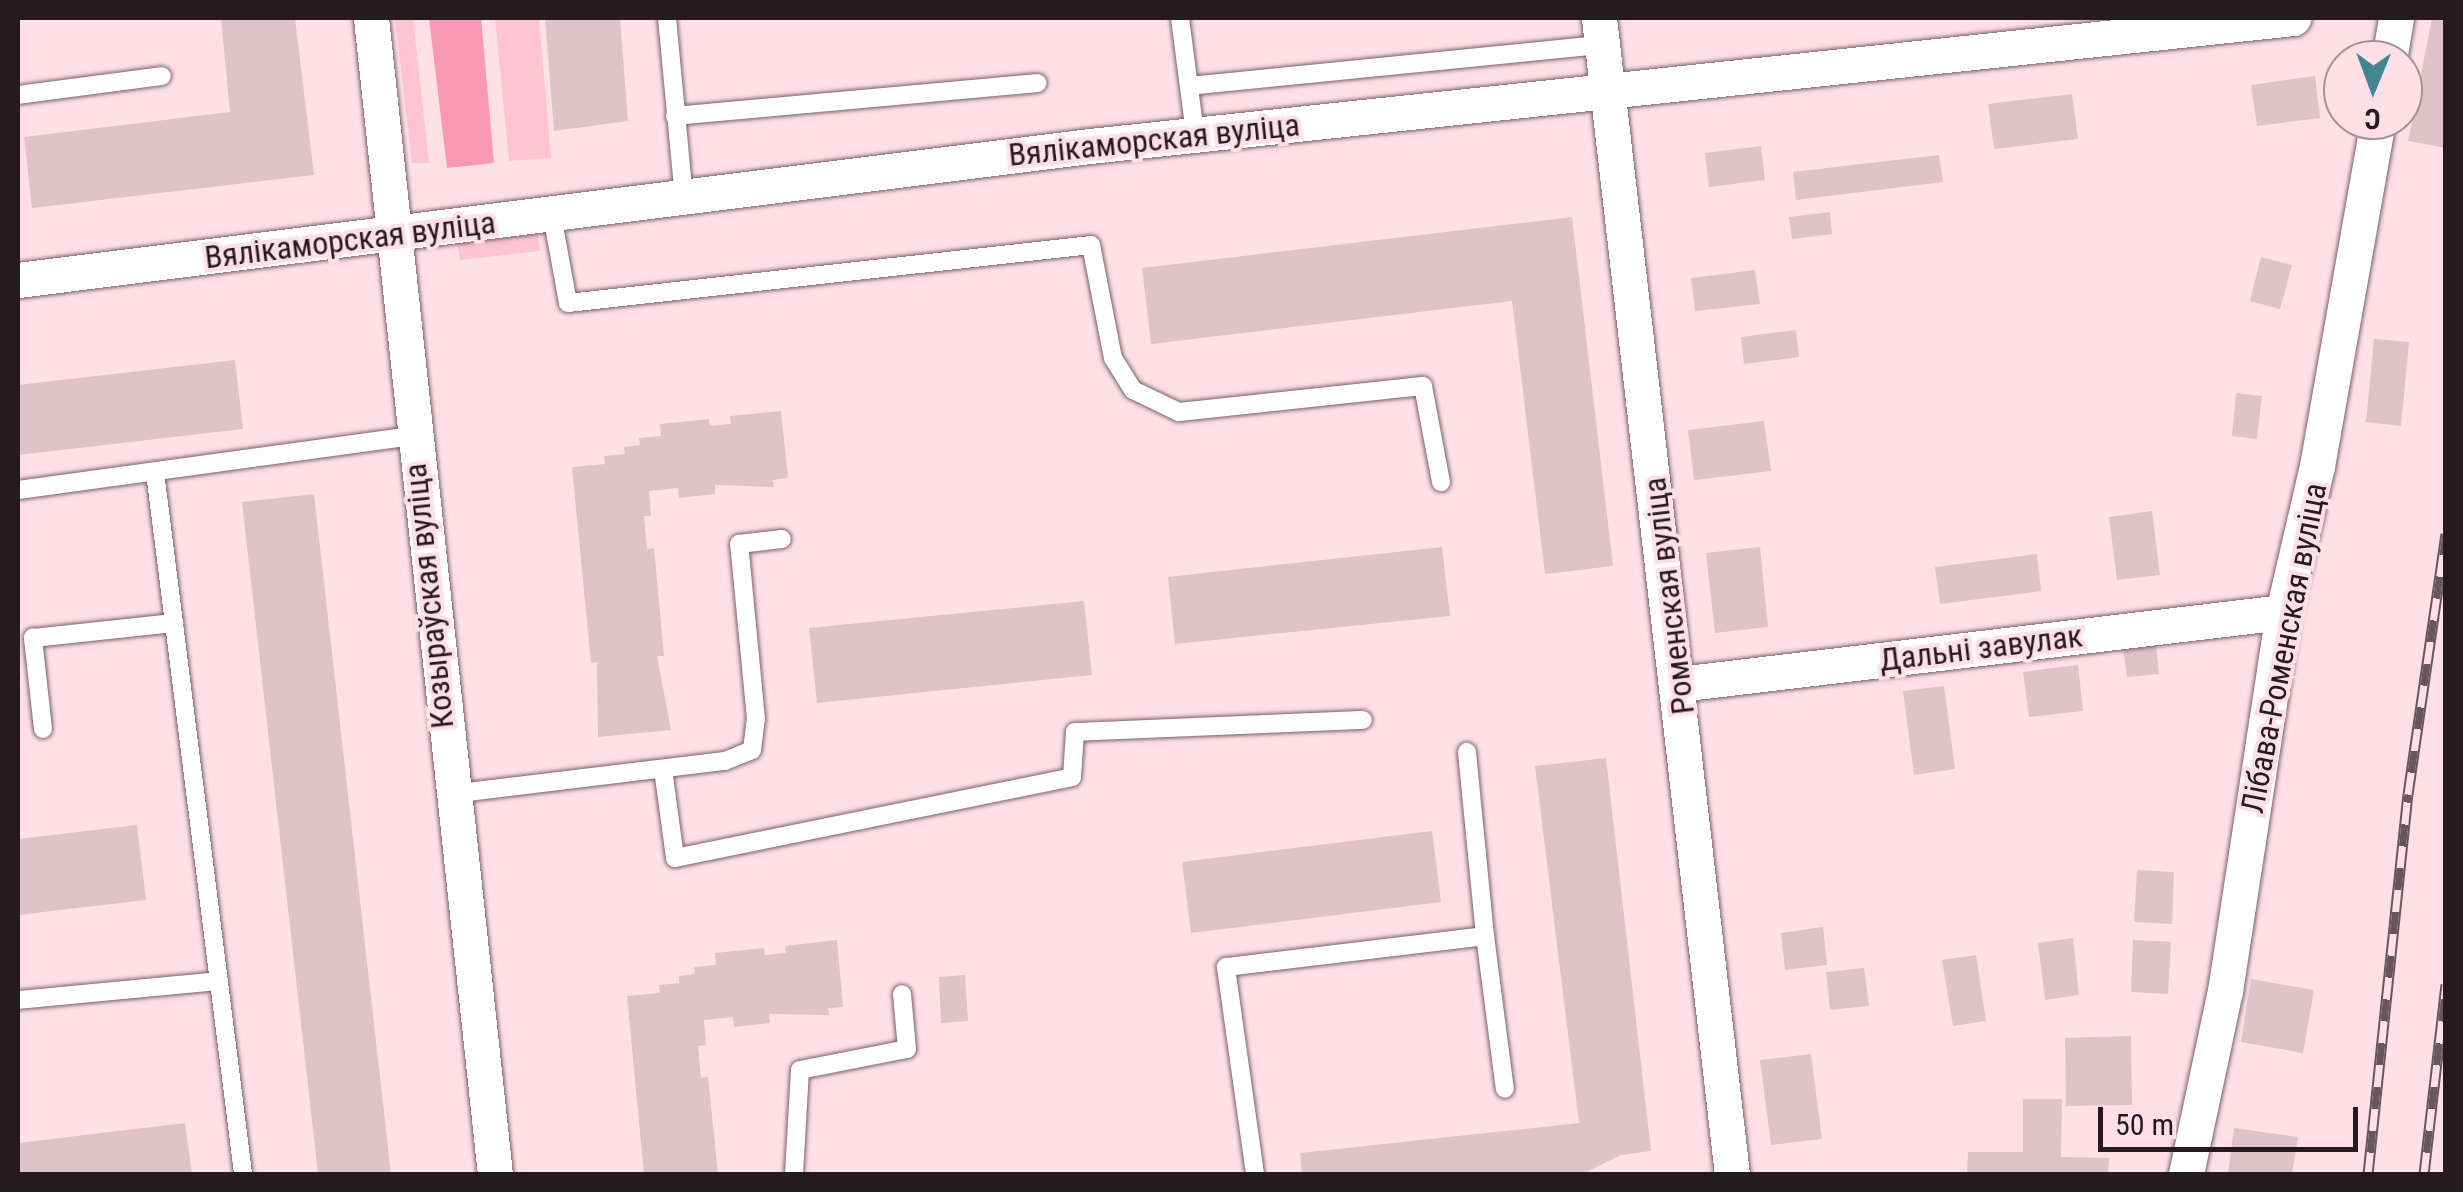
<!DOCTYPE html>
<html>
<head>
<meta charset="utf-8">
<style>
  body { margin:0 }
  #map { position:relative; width:2463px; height:1192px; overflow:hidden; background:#ffe0e9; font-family:"Roboto Condensed",sans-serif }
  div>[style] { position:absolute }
  .green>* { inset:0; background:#fec4d4 }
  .forest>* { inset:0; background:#fc97b7 }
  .building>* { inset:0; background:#dfc2ca }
  .roads { filter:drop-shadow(0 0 2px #7a6068) drop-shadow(0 0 2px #7a6068) }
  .service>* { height:18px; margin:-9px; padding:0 9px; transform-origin:9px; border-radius:9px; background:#fff }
  .minor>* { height:35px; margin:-17.5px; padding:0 17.5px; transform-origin:17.5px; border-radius:17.5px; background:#fff }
  .rail>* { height:11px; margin-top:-5.5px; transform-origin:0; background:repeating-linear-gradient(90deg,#ffe0e9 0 22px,#67565b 0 44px); box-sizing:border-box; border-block:2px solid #67565b }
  span { translate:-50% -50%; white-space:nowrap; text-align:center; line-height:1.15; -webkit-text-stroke:8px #ffe0e9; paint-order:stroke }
  .street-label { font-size:32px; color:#251a1d }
  .frame { position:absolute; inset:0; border:20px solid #251a1d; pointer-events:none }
  .north { position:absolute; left:2323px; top:40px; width:100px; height:100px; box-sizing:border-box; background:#ffe0e9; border:2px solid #a89197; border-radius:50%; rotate:181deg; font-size:28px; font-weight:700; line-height:40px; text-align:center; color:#251a1d }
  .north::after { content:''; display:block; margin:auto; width:35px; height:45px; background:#418692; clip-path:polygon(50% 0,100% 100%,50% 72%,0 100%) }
  .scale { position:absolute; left:2098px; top:1107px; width:260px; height:45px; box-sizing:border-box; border:5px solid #251a1d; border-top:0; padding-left:12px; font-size:30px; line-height:35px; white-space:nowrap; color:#251a1d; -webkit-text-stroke:8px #ffe0e9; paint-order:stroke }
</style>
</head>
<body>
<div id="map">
  <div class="green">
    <i style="clip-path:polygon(395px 18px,413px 18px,429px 163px,412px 163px)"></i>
    <i style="clip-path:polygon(495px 18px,539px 18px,551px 158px,509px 161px)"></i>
    <i style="clip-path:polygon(538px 234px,540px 251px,460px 260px,457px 242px)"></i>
  </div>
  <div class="forest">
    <i style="clip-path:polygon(429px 18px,481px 18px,494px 163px,447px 168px)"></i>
  </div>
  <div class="building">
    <i style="clip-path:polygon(221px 18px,295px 18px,314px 175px,32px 208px,24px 137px,230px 112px)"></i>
    <i style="clip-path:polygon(545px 18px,620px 18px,628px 121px,554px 131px)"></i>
    <i style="clip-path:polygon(2432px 18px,2446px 18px,2446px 148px,2408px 141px)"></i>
    <i style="clip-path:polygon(2315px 76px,2320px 118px,2257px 126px,2251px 85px)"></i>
    <i style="clip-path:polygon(2072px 94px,2078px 139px,1994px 149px,1988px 104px)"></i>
    <i style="clip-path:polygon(1761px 146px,1765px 180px,1709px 187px,1705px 153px)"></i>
    <i style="clip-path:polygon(1939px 155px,1943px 182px,1796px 200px,1793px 172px)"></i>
    <i style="clip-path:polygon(1830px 212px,1832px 234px,1792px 239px,1789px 217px)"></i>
    <i style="clip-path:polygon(1572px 217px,1613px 566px,1545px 574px,1512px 301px,1151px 344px,1142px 268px)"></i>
    <i style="clip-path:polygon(2261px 257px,2292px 265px,2280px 309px,2250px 301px)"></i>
    <i style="clip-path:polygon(1755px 270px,1760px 304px,1695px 311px,1691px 278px)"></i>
    <i style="clip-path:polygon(1796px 330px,1799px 357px,1744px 364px,1741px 337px)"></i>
    <i style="clip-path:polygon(2374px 339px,2409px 342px,2401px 426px,2366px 422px)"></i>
    <i style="clip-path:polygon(235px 360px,243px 429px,18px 455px,18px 385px)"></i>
    <i style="clip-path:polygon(2236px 393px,2262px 396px,2257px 439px,2232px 436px)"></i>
    <i style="clip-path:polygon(781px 411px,788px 478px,773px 480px,774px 487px,715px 485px,715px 494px,679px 498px,678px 488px,649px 491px,651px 516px,644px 516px,647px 549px,654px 548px,664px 656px,657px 656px,671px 730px,598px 737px,597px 662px,591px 663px,572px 467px,605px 464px,604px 456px,625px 454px,624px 447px,640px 445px,639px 438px,661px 436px,660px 424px,709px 419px,710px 426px,731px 424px,730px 416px)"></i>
    <i style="clip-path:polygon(1764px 421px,1771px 471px,1694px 480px,1688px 430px)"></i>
    <i style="clip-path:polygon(314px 494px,391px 1174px,318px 1174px,242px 502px)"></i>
    <i style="clip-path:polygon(2152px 511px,2160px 575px,2117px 580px,2109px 517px)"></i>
    <i style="clip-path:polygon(1442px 547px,1450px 616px,1175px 644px,1168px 577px)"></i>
    <i style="clip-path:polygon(1760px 547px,1768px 627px,1715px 633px,1706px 553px)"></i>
    <i style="clip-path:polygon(2037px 554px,2041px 591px,1940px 604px,1935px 567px)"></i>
    <i style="clip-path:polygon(1084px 601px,1092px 675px,817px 703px,809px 628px)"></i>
    <i style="clip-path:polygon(2156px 645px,2159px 674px,2127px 677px,2123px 649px)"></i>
    <i style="clip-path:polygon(2078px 665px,2083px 711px,2029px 717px,2023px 672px)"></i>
    <i style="clip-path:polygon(1944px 686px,1955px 769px,1914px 775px,1903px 691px)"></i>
    <i style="clip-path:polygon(1606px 758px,1651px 1151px,1621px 1155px,1582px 1174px,1302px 1174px,1300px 1153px,1579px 1123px,1535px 766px)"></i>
    <i style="clip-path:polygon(137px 825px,146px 900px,18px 915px,18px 839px)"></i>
    <i style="clip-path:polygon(1432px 831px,1441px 902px,1191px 933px,1182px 862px)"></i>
    <i style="clip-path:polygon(2137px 870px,2174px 872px,2172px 924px,2134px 922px)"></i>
    <i style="clip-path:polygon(1823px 927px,1827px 965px,1785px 970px,1781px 933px)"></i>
    <i style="clip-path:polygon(2073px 938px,2079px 995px,2045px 1000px,2038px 943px)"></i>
    <i style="clip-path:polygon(837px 940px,843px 1007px,828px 1008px,829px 1015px,769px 1014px,770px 1023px,734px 1027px,733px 1017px,704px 1020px,706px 1045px,698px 1046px,701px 1078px,708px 1077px,718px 1174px,644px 1174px,627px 996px,660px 993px,659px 985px,679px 983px,679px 976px,695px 974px,694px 967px,716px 965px,715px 953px,764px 948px,765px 955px,786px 953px,785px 946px)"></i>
    <i style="clip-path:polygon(2133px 940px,2171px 942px,2168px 994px,2131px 992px)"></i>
    <i style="clip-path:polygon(1976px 955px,1986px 1021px,1953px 1026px,1942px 960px)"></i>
    <i style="clip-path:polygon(1864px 968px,1869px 1006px,1830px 1010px,1826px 972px)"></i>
    <i style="clip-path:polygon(965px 975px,968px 1021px,941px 1023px,939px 977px)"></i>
    <i style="clip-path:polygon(2251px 979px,2314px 990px,2303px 1053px,2241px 1042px)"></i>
    <i style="clip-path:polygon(2131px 1036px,2132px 1105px,2066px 1106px,2065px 1038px)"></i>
    <i style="clip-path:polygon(1811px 1054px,1822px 1139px,1771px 1145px,1760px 1060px)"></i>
    <i style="clip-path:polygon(2023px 1099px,2062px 1099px,2061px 1157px,2109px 1158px,2108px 1174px,1967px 1174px,1968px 1152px,2023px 1152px)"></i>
    <i style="clip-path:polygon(185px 1123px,192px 1174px,18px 1174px,18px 1143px)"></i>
    <i style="clip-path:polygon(2234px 1128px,2298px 1137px,2292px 1174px,2228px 1174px)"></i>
  </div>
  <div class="roads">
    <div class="service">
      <i style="left:667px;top:18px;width:181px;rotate:84.6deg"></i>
      <i style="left:1180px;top:18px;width:117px;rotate:82.6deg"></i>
      <i style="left:1189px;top:86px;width:416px;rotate:-5.7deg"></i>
      <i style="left:18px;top:95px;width:145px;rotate:-7.5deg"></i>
      <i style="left:675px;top:116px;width:364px;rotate:-5.2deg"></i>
      <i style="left:552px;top:215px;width:89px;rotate:79.7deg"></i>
      <i style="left:568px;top:303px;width:526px;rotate:-6.33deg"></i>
      <i style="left:1091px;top:245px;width:115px;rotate:79deg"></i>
      <i style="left:1113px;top:358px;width:38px;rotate:58deg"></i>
      <i style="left:1133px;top:390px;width:51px;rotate:25.6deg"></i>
      <i style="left:1179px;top:412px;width:245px;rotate:-6.1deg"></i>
      <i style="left:1423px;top:386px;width:98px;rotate:79.4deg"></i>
      <i style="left:155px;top:472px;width:707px;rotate:82.85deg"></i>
      <i style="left:18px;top:490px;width:398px;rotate:-7.8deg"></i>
      <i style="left:43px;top:729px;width:92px;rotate:-96.3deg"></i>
      <i style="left:33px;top:638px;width:142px;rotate:-6.1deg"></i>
      <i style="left:663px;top:769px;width:90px;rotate:82.3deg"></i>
      <i style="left:675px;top:858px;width:405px;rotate:-11.5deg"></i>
      <i style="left:1072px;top:777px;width:45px;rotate:-86.2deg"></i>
      <i style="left:1075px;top:732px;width:288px;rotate:-2.4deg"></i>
      <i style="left:451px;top:794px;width:276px;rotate:-6.9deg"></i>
      <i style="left:725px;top:761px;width:29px;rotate:-22deg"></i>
      <i style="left:752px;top:750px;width:31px;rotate:-83deg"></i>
      <i style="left:756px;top:719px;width:176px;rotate:-95.5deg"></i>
      <i style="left:739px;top:544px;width:43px;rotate:-6.6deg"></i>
      <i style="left:1485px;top:936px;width:154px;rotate:82.6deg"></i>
      <i style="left:18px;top:1000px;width:202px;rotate:-5.4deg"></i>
      <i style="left:794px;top:1174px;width:104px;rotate:-86.7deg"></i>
      <i style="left:800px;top:1070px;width:109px;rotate:-11.1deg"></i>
      <i style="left:907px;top:1049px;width:55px;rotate:-95.2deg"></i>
      <i style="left:1255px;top:1174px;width:209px;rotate:-98deg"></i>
      <i style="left:1226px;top:967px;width:261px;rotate:-6.8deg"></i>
      <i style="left:1485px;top:936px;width:185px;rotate:-95.6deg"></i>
    </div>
    <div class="minor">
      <i style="left:371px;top:18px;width:1163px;rotate:83.88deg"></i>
      <i style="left:1599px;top:18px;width:1164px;rotate:83.44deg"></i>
      <i style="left:2389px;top:60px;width:43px;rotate:-80.5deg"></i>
      <i style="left:18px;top:280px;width:1080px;rotate:-7.13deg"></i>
      <i style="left:1090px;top:146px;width:1210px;rotate:-6.07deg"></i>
      <i style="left:1679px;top:684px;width:608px;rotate:-6.8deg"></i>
      <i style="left:2186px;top:1174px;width:187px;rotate:-78deg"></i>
      <i style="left:2225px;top:991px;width:383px;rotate:-81.3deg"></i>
      <i style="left:2283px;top:612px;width:150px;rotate:-76.9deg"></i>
      <i style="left:2317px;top:466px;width:351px;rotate:-80deg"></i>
    </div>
  </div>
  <div class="rail">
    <i style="left:2368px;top:1174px;width:382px;rotate:-84deg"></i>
    <i style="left:2408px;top:794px;width:263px;rotate:-81.7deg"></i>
    <i style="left:2424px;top:1174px;width:191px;rotate:-83.4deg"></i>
  </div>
  <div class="street-label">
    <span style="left:1154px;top:140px;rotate:-6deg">Вялікаморская вуліца</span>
    <span style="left:350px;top:240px;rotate:-7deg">Вялікаморская вуліца</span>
    <span style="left:429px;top:596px;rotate:-96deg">Козыраўская вуліца</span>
    <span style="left:1669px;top:596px;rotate:-97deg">Роменская вуліца</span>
    <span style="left:1981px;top:648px;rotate:-7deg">Дальні завулак</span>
    <span style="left:2284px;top:648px;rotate:-79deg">Лібава-Роменская вуліца</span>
  </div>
  <div class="frame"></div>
  <div class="north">С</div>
  <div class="scale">50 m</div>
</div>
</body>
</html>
